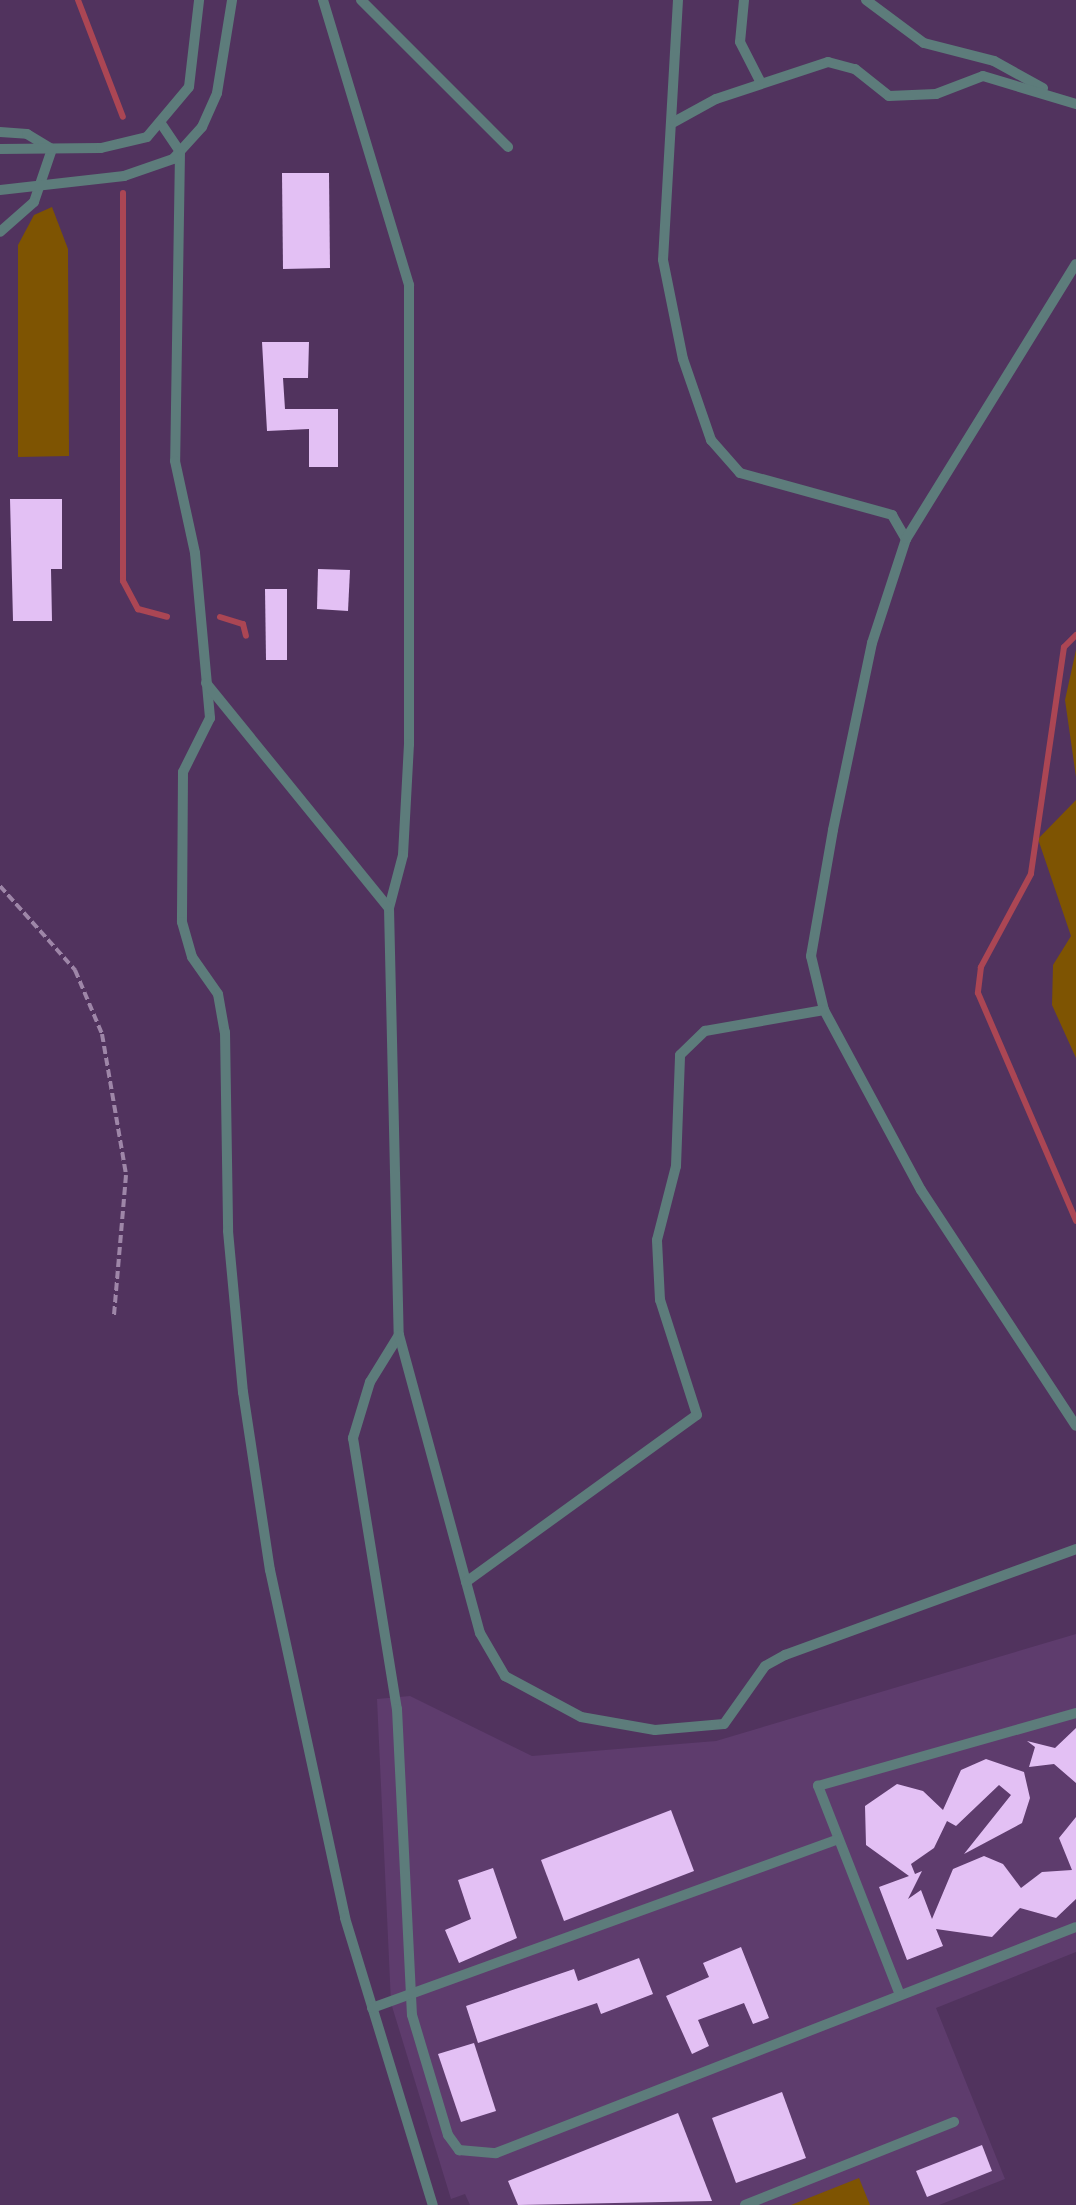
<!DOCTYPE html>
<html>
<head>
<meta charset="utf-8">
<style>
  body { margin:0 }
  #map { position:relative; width:1076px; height:2205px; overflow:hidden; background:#51335e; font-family:Spectral,serif }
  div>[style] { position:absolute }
  .built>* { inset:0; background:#5e3c6d }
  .green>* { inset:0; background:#7e5402 }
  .stream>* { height:6px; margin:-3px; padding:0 3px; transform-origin:3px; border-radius:3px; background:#ab4654 }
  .building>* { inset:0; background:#e3c0f4 }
  .path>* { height:4px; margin-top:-2px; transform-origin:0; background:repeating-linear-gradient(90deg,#9e86a8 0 8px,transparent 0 12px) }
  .service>* { height:10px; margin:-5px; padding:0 5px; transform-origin:5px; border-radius:5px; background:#5d7c7b }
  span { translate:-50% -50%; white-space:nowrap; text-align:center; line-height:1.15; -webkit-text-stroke:8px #462953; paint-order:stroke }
</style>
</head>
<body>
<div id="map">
  <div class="built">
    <i style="clip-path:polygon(1076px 1634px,1076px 1952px,936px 2008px,1005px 2179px,939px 2205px,470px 2205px,465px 2194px,451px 2199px,391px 2003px,377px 1699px,410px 1696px,532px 1756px,716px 1741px)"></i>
  </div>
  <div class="green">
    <i style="clip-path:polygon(52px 207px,68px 249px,69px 456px,18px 457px,18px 245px,34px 215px)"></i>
    <i style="clip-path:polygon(1076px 650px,1076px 777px,1065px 700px)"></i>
    <i style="clip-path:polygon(1076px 800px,1076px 1058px,1052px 1005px,1053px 965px,1071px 936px,1038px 839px)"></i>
    <i style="clip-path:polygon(859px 2178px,870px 2205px,791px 2205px)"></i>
  </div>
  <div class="stream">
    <i style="left:78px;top:0;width:125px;rotate:69deg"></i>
    <i style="left:123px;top:193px;width:388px;rotate:90deg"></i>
    <i style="left:123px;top:581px;width:32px;rotate:62deg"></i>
    <i style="left:138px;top:609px;width:30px;rotate:15deg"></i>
    <i style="left:220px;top:617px;width:24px;rotate:17deg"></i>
    <i style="left:243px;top:624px;width:12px;rotate:76deg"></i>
    <i style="left:1076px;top:635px;width:17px;rotate:135deg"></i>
    <i style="left:1064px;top:647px;width:229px;rotate:98.3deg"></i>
    <i style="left:1031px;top:874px;width:106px;rotate:118.3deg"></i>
    <i style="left:981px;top:967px;width:26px;rotate:97deg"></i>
    <i style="left:978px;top:993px;width:248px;rotate:66.7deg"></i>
  </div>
  <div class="building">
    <i style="clip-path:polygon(282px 173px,329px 173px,330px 268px,283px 269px)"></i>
    <i style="clip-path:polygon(262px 342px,309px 342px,308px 378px,283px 378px,285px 409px,338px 409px,338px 467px,309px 467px,309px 429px,267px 431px)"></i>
    <i style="clip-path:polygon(10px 499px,62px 499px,62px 569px,51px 569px,52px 621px,13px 621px)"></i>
    <i style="clip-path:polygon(318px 569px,350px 570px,348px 611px,317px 609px)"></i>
    <i style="clip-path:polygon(265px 589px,287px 589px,287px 660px,266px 660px)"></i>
    <i style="clip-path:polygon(1076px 1728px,1076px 1783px,1054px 1764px,1029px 1767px,1035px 1747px,1027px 1741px,1055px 1748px)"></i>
    <i style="clip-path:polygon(986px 1759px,1024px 1772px,1030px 1798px,1022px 1823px,964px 1854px,1011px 1795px,999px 1785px,956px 1826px,947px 1821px,934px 1848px,911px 1864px,915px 1874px,922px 1871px,908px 1899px,921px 1890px,932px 1919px,953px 1869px,984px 1856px,1003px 1864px,1021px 1888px,1042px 1872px,1072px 1870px,1059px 1838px,1076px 1817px,1076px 1899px,1056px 1918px,1020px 1908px,992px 1937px,936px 1929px,943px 1946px,907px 1960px,879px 1887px,909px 1876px,866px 1845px,865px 1806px,897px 1784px,923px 1791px,943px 1810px,961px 1770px)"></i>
    <i style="clip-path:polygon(671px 1810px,694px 1871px,564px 1921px,541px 1860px)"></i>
    <i style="clip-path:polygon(493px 1868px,517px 1938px,459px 1963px,445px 1930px,471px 1919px,458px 1880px)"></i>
    <i style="clip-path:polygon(741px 1947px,769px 2018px,753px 2024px,744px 2003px,698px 2020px,709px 2046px,692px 2054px,666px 1996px,709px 1977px,703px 1963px)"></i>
    <i style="clip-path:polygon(639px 1958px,653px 1994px,601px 2014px,597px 2003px,478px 2043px,466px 2006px,574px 1969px,578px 1981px)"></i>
    <i style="clip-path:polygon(474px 2043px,496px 2111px,461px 2122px,438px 2054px)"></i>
    <i style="clip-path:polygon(782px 2092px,806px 2158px,736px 2183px,712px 2118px)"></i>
    <i style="clip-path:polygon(678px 2113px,712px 2201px,518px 2205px,508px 2181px)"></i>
    <i style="clip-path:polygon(982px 2145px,992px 2171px,927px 2197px,916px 2171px)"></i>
  </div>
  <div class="path">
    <i style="left:0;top:886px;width:113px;rotate:48.2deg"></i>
    <i style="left:75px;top:970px;width:69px;rotate:67.1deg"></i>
    <i style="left:102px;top:1034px;width:143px;rotate:80.3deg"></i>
    <i style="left:126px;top:1175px;width:142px;rotate:94.9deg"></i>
  </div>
  <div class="service">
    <i style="left:323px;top:0;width:298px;rotate:73.2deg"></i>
    <i style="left:409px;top:285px;width:459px;rotate:90deg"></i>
    <i style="left:409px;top:744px;width:111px;rotate:93.1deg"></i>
    <i style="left:403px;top:855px;width:55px;rotate:104.8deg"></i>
    <i style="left:389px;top:908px;width:427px;rotate:88.7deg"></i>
    <i style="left:399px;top:1335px;width:55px;rotate:121.7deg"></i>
    <i style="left:370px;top:1382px;width:59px;rotate:106.9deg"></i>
    <i style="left:353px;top:1438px;width:275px;rotate:80.8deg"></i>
    <i style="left:397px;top:1709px;width:306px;rotate:87.2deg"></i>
    <i style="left:412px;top:2015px;width:125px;rotate:73.3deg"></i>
    <i style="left:448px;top:2135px;width:19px;rotate:54deg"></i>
    <i style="left:459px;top:2150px;width:37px;rotate:5deg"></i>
    <i style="left:496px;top:2153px;width:622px;rotate:-21.29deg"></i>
    <i style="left:361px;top:0;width:208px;rotate:45deg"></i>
    <i style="left:678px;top:0;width:260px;rotate:93.3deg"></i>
    <i style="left:663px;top:260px;width:101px;rotate:78.6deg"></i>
    <i style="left:683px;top:359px;width:86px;rotate:70.9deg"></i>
    <i style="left:711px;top:440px;width:44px;rotate:48.7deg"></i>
    <i style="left:740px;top:473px;width:158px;rotate:15.4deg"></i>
    <i style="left:892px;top:515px;width:28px;rotate:60deg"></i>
    <i style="left:906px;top:539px;width:109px;rotate:108.1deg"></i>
    <i style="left:872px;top:643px;width:191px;rotate:101.8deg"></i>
    <i style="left:833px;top:830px;width:128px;rotate:99.9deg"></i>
    <i style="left:811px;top:956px;width:56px;rotate:76.5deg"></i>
    <i style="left:824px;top:1010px;width:204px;rotate:61.7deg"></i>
    <i style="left:921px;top:1190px;width:282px;rotate:56.7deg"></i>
    <i style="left:744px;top:0;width:42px;rotate:95.4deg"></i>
    <i style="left:740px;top:42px;width:46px;rotate:62.9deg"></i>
    <i style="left:866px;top:0;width:72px;rotate:36.6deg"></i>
    <i style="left:924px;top:43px;width:72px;rotate:14.4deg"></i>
    <i style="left:994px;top:61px;width:56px;rotate:28.9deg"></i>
    <i style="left:674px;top:122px;width:48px;rotate:-28.7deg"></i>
    <i style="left:716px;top:99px;width:118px;rotate:-18.3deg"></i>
    <i style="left:828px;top:62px;width:28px;rotate:15deg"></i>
    <i style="left:855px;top:69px;width:43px;rotate:38.5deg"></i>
    <i style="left:889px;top:96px;width:47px;rotate:-2.4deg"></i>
    <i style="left:936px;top:94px;width:50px;rotate:-21deg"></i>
    <i style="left:983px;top:76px;width:97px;rotate:16.8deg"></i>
    <i style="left:162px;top:125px;width:32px;rotate:56deg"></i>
    <i style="left:180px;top:152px;width:309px;rotate:90.9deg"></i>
    <i style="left:175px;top:461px;width:94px;rotate:77.7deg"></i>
    <i style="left:195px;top:553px;width:166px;rotate:84.8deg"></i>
    <i style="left:210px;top:718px;width:60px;rotate:116.6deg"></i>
    <i style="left:183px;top:772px;width:150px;rotate:90.4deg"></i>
    <i style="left:182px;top:922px;width:36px;rotate:74deg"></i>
    <i style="left:192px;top:957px;width:45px;rotate:54.9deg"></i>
    <i style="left:218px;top:994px;width:39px;rotate:80deg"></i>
    <i style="left:225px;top:1032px;width:199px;rotate:89.1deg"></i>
    <i style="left:228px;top:1231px;width:162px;rotate:84.7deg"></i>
    <i style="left:243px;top:1392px;width:180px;rotate:81.4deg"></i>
    <i style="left:270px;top:1570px;width:356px;rotate:77.8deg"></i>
    <i style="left:345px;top:1918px;width:300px;rotate:73deg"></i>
    <i style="left:0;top:132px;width:27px;rotate:4deg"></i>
    <i style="left:27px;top:134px;width:29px;rotate:31deg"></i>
    <i style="left:52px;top:149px;width:56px;rotate:108.8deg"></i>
    <i style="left:34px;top:202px;width:45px;rotate:138.6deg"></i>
    <i style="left:0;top:149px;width:101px;rotate:-0.6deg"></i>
    <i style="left:101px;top:148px;width:47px;rotate:-13.4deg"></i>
    <i style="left:147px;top:137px;width:65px;rotate:-50deg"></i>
    <i style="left:189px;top:87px;width:88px;rotate:-83.4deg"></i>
    <i style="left:0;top:190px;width:125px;rotate:-6.4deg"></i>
    <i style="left:124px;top:176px;width:52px;rotate:-19.1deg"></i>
    <i style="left:173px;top:159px;width:43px;rotate:-47.8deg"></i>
    <i style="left:202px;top:127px;width:37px;rotate:-66deg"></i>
    <i style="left:217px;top:93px;width:94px;rotate:-80.8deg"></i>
    <i style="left:906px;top:539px;width:323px;rotate:-58.3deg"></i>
    <i style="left:206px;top:683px;width:290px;rotate:50.9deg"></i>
    <i style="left:399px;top:1335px;width:309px;rotate:74.8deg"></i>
    <i style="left:480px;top:1633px;width:50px;rotate:59.8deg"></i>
    <i style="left:505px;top:1676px;width:86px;rotate:28.3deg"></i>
    <i style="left:581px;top:1717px;width:75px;rotate:10deg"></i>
    <i style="left:655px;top:1730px;width:69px;rotate:-5deg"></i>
    <i style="left:724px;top:1724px;width:71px;rotate:-54.7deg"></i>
    <i style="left:765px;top:1666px;width:23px;rotate:-29deg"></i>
    <i style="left:785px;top:1655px;width:310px;rotate:-20deg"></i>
    <i style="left:466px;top:1582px;width:285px;rotate:-35.9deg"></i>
    <i style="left:697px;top:1415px;width:121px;rotate:-107.8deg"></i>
    <i style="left:660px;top:1300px;width:60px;rotate:-92.9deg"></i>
    <i style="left:657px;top:1240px;width:76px;rotate:-75.6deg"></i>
    <i style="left:676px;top:1166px;width:111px;rotate:-87.9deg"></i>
    <i style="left:680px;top:1055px;width:35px;rotate:-44deg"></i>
    <i style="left:705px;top:1031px;width:121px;rotate:-10deg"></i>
    <i style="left:900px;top:1995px;width:225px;rotate:-111.4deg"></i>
    <i style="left:818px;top:1786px;width:268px;rotate:-15.8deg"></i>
    <i style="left:372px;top:2008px;width:496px;rotate:-19.9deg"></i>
    <i style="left:745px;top:2205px;width:225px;rotate:-21.7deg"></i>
  </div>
</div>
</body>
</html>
